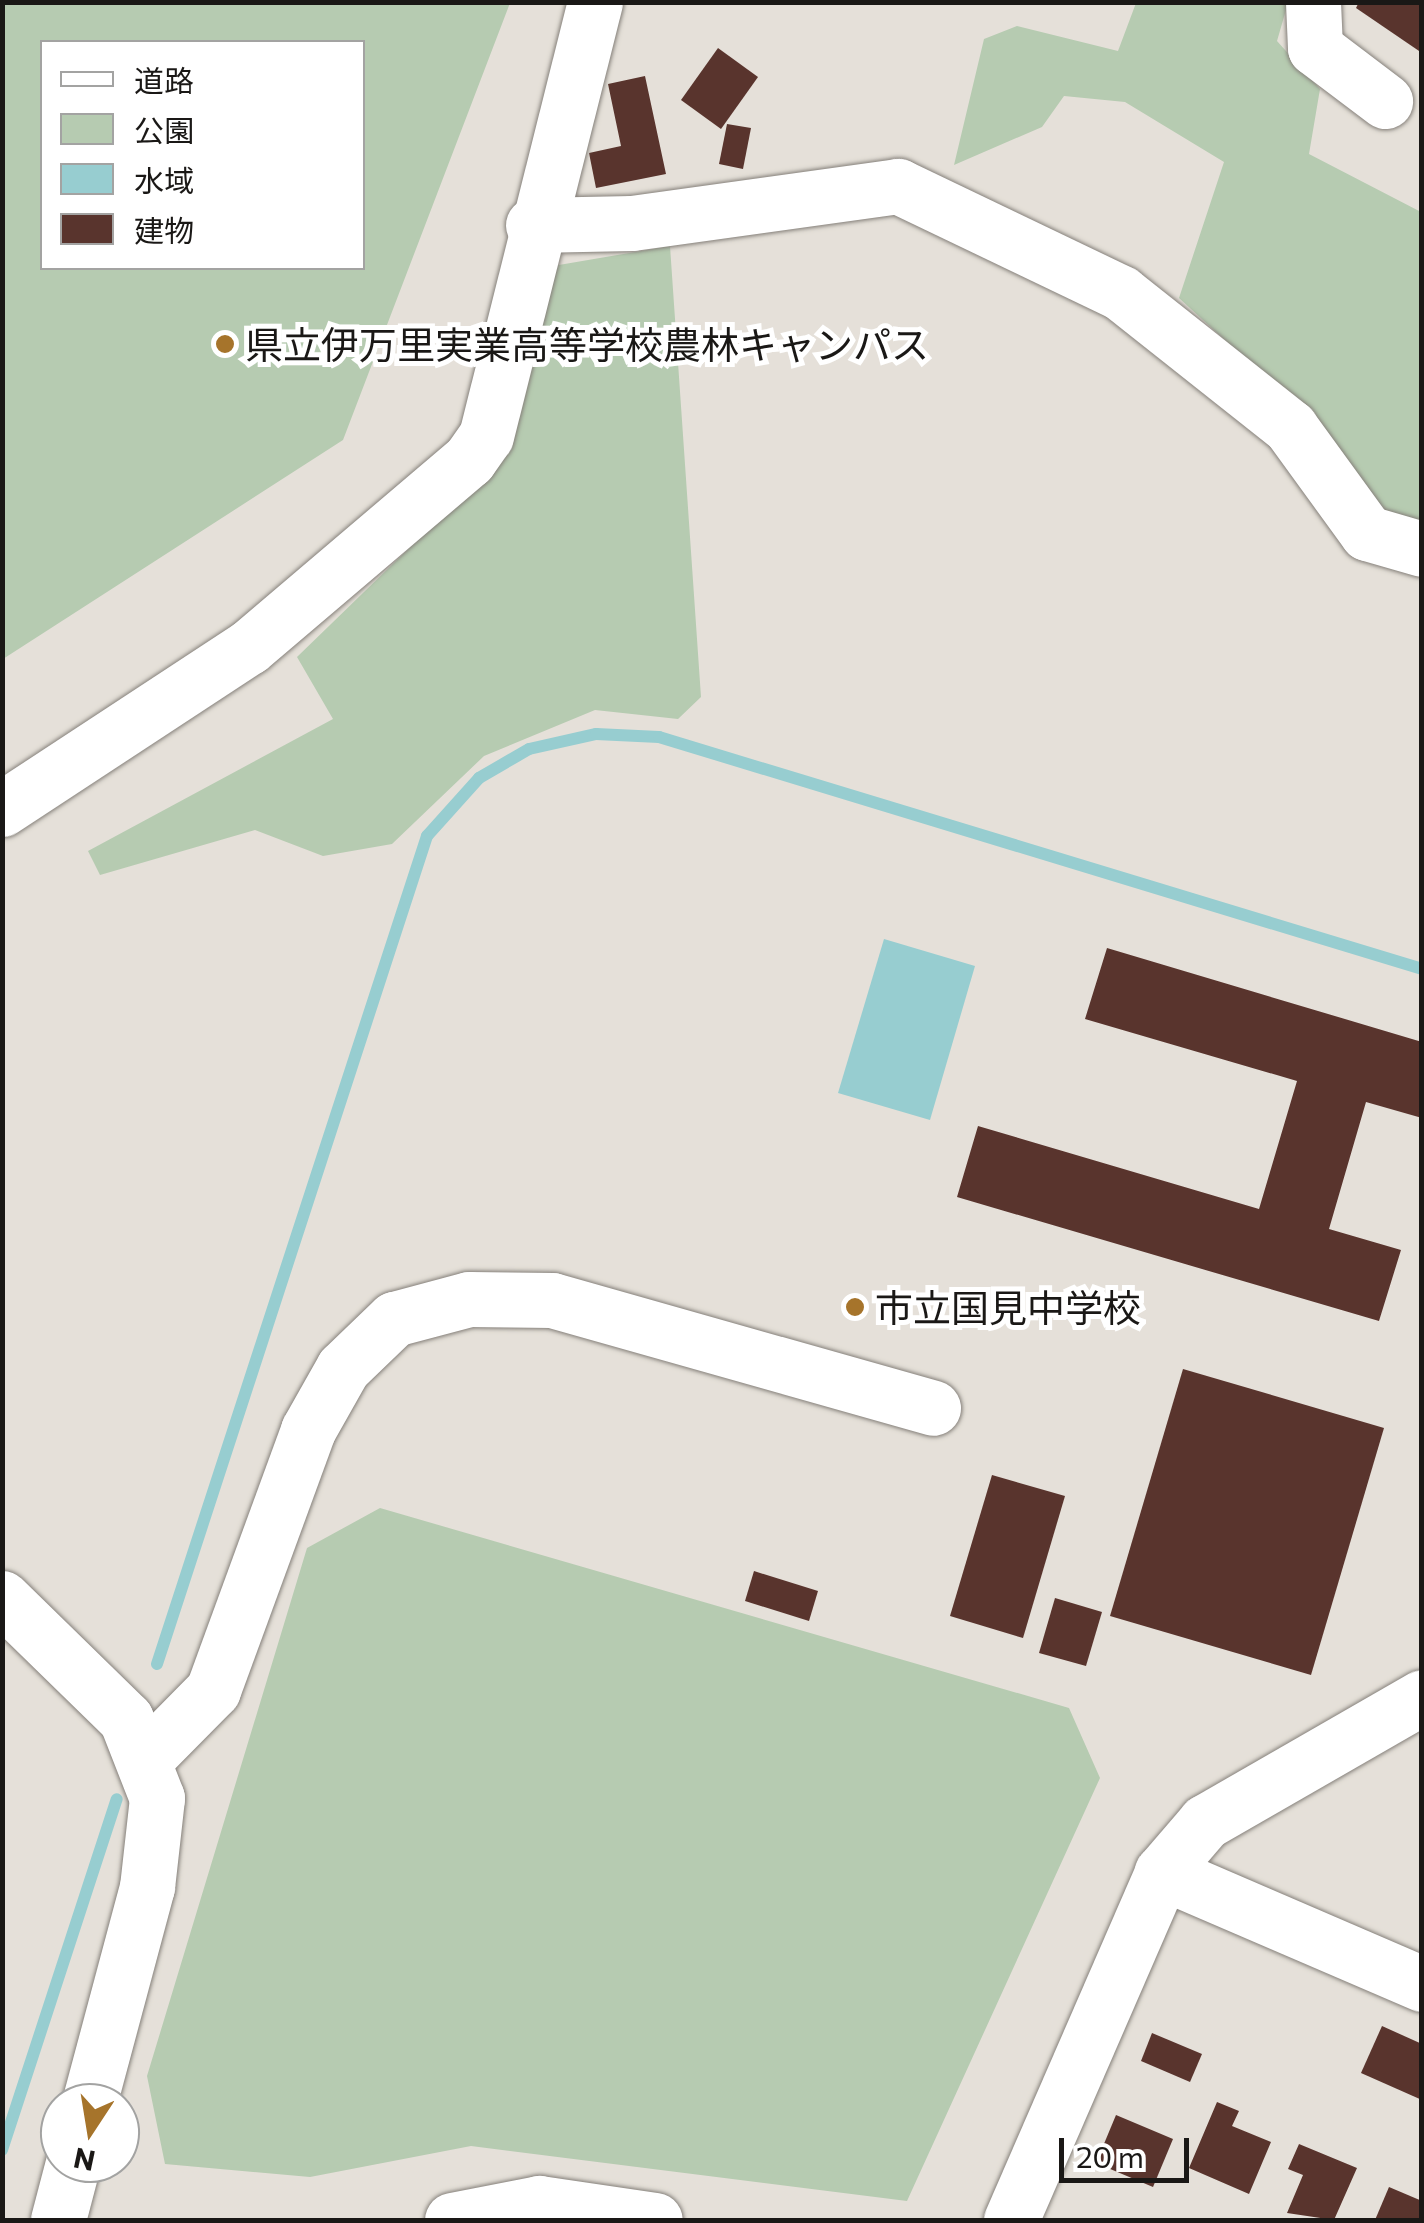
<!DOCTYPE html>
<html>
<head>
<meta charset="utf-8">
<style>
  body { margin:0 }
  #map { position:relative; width:1424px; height:2223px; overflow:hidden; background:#e5e0d9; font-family:Commissioner,"Noto Sans JP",sans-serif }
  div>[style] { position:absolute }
  .green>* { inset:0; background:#b6cbb1 }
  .water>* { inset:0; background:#97cdd0 }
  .stream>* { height:12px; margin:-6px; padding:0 6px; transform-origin:6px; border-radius:6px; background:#97cdd0 }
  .building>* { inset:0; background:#59342d }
  .roads { filter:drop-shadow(0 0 2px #85807a) drop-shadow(0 0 2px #85807a) }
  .minor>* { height:55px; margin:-27.5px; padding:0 27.5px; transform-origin:27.5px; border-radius:27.5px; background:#fff }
  .dots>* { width:28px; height:28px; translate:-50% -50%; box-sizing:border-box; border:5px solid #fff; border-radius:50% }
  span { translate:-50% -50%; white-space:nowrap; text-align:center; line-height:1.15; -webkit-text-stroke:10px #fff; paint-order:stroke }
  .poi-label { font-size:38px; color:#1a1816 }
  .left { translate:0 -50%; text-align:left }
  .frame { position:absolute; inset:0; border:5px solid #1a1816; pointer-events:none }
  .legend { position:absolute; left:40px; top:40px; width:325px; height:230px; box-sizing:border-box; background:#fff; border:2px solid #a3a3a2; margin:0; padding:12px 18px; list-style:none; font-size:30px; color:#1a1816 }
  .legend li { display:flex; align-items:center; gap:20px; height:50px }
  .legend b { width:50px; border:2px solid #a3a3a2 }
  .north { position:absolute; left:40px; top:2083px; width:100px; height:100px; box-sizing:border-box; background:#fff; border:2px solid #a3a3a2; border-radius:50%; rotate:192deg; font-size:28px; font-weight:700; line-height:40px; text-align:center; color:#1a1816 }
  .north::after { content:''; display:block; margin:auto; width:35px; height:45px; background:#a6742b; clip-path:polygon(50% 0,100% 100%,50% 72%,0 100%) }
  .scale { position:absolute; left:1059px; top:2138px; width:130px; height:45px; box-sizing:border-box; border:5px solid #1a1816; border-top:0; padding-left:12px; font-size:30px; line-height:35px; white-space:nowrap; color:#1a1816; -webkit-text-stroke:8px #fff; paint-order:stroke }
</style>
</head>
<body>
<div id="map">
  <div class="green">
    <i style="clip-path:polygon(evenodd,3px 2px,510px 3px,343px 440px,3px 659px,3px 2px,362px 42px,362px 268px,42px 268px,42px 42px,362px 42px)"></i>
    <i style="clip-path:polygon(1136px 3px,1288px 3px,1277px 41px,1320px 89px,1309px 154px,1421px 212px,1421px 522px,1382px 510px,1288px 398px,1179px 298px,1224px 162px,1125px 102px,1064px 96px,1042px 127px,954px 165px,984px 39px,1017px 26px,1118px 51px)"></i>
    <i style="clip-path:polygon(670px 246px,701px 697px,678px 719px,595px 710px,484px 756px,392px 844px,323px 856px,255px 830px,100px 875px,88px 851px,333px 719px,297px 657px,498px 462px,553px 266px)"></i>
    <i style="clip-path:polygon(380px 1508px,1069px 1708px,1100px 1778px,907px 2201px,471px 2146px,310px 2177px,165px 2164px,147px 2076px,307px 1548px)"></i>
  </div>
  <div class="water">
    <i style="clip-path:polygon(884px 939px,975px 966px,930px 1120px,838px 1093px)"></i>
  </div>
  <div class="stream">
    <i style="left:157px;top:1664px;width:871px;rotate:-71.94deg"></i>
    <i style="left:427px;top:836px;width:78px;rotate:-48.1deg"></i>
    <i style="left:479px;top:778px;width:58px;rotate:-30.1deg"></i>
    <i style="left:529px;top:749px;width:69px;rotate:-12.6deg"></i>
    <i style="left:596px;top:734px;width:63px;rotate:2.7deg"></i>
    <i style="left:659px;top:737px;width:797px;rotate:16.91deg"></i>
    <i style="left:2px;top:2150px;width:369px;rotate:-71.9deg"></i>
  </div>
  <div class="building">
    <i style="clip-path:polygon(1359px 2px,1422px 2px,1422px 53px,1356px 8px)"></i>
    <i style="clip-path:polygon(718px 48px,758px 77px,721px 129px,681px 100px)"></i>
    <i style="clip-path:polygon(645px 76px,666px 174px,596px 188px,589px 153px,621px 146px,608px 84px)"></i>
    <i style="clip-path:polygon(727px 124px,751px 128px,743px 169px,719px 164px)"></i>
    <i style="clip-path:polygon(1107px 948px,1422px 1042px,1422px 1118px,1366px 1102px,1329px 1229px,1401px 1250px,1379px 1321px,957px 1197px,978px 1126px,1259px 1209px,1297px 1081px,1085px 1019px)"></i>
    <i style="clip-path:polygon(1183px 1369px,1384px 1428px,1311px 1675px,1110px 1616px)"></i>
    <i style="clip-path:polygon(992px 1475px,1065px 1496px,1023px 1638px,950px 1616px)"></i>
    <i style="clip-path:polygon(754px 1571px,818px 1591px,809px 1621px,745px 1601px)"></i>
    <i style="clip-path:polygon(1055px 1598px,1102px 1612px,1086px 1666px,1039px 1653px)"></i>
    <i style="clip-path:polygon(1382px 2026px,1422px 2044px,1422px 2100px,1361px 2073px)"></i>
    <i style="clip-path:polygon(1152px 2033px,1202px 2054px,1190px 2082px,1141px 2061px)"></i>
    <i style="clip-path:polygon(1217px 2102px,1239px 2111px,1232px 2126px,1271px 2142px,1249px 2194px,1189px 2168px)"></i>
    <i style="clip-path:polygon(1116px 2115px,1173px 2139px,1153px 2187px,1096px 2163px)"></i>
    <i style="clip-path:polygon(1299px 2144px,1357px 2168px,1334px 2220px,1287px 2213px,1303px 2175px,1288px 2169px)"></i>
    <i style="clip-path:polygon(1389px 2187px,1422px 2201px,1422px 2220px,1375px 2220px)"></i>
  </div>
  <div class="roads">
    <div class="minor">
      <i style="left:1313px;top:2px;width:46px;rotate:87.5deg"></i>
      <i style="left:1315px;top:48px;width:88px;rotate:37.1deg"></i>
      <i style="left:533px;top:225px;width:99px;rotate:-1.2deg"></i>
      <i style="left:632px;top:223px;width:269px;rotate:-7.9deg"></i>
      <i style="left:898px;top:186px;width:247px;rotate:25.6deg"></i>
      <i style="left:1121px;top:293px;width:216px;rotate:38.4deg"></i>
      <i style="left:1290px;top:427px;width:131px;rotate:54deg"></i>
      <i style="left:1367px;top:533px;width:57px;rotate:16.2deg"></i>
      <i style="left:2px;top:809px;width:295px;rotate:-33.3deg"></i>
      <i style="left:249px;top:647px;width:289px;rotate:-40.4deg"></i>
      <i style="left:469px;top:460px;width:29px;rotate:-55deg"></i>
      <i style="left:486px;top:436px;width:447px;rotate:-75.9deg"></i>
      <i style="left:2px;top:1598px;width:173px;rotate:44.3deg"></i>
      <i style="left:126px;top:1719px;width:85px;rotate:68.6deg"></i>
      <i style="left:157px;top:1798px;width:90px;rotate:96.4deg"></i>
      <i style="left:147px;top:1887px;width:224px;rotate:105deg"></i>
      <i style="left:147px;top:1757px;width:94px;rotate:-45.4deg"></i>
      <i style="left:213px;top:1690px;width:277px;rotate:-69.9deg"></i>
      <i style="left:308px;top:1430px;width:71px;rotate:-60.6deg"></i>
      <i style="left:343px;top:1368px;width:71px;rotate:-43.9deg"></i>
      <i style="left:394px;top:1319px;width:78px;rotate:-14.9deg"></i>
      <i style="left:469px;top:1299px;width:83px;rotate:0.7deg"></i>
      <i style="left:552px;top:1300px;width:396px;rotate:15.8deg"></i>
      <i style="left:1162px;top:1872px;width:283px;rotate:23.3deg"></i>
      <i style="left:58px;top:2220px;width:59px;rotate:-75.3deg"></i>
      <i style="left:452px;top:2220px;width:89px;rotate:-11.1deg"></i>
      <i style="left:539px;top:2203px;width:117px;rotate:8.3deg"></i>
      <i style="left:1011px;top:2220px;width:379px;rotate:-66.5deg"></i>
      <i style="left:1162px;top:1872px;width:66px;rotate:-49.3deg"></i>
      <i style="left:1205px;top:1822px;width:250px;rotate:-29.9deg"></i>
    </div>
  </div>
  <div class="dots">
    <i style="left:225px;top:344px;background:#a6742b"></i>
    <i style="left:855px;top:1307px;background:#a6742b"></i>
  </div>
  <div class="poi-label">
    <span class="left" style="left:245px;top:344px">県立伊万里実業高等学校農林キャンパス</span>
    <span class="left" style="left:875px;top:1307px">市立国見中学校</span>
  </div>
  <div class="frame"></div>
  <ul class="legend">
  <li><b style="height:12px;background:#fff"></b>道路</li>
  <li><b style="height:28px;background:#b6cbb1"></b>公園</li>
  <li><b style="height:28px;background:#97cdd0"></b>水域</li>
  <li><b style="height:28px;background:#59342d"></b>建物</li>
  </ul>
  <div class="north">N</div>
  <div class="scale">20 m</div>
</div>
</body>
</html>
